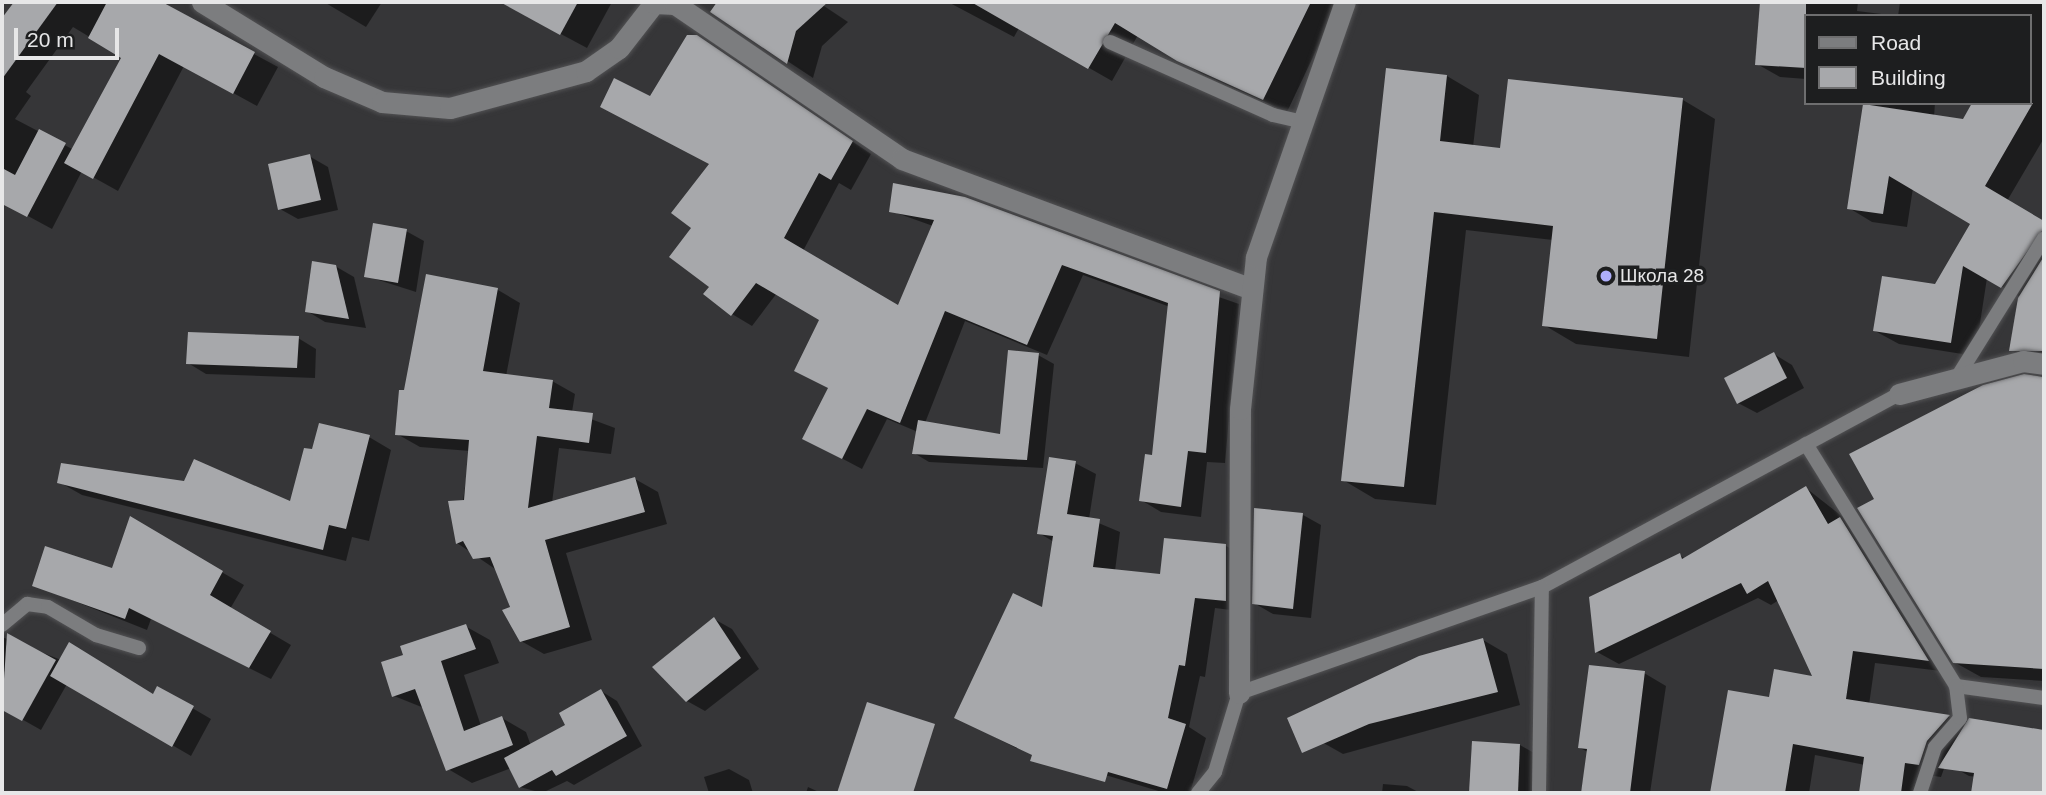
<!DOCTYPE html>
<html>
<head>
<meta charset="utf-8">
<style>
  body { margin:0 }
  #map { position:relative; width:2046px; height:795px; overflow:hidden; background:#363638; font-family:Helvetica,sans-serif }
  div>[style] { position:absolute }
  .shadow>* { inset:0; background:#0007 }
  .building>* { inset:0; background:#a7a8ab }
  .roads { filter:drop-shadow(0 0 2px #525254) drop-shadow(0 0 2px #525254) }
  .lane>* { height:14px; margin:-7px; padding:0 7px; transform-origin:7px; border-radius:7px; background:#7c7d7f }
  .street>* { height:21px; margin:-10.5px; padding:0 10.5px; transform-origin:10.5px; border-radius:10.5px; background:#7c7d7f }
  .dots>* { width:19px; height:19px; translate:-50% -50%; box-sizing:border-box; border:4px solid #1d1e1f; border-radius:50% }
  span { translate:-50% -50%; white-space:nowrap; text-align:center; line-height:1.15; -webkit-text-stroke:7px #1d1e1f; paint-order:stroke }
  .poi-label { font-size:19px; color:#e7e7e8 }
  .left { translate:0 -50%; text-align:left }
  .frame { position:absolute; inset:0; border:4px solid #e7e7e8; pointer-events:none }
  .legend { position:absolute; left:1804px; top:14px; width:228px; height:91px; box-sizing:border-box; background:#1d1e1f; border:2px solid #6e6e6f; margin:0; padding:9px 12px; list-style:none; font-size:21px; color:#e7e7e8 }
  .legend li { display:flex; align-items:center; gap:14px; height:35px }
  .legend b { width:35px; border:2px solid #6e6e6f }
  .scale { position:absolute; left:14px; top:28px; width:105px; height:32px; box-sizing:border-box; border:4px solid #e7e7e8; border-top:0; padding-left:9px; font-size:21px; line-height:24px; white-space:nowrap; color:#e7e7e8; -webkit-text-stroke:5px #1d1e1f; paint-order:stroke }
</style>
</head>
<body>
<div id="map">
  <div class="shadow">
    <i style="clip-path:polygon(evenodd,16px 2px,158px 2px,278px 67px,257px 106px,184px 66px,118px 191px,82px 171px,52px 229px,2px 202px,2px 21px,16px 2px,73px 27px,123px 57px,74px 150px,15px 119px,31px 96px,26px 92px,73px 27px)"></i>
    <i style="clip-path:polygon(324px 2px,382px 2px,366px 27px)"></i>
    <i style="clip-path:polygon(501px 2px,612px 2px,587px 48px)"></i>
    <i style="clip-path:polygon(719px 2px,818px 2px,848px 22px,822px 46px,813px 78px,713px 12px)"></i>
    <i style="clip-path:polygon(948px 2px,1220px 2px,1202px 32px,1235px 48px,1255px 2px,1339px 2px,1287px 112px,1202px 74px,1138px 35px,1112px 81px,1019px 28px,1014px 37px)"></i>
    <i style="clip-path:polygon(1762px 2px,1858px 2px,1857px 11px,1898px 16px,1900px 2px,2044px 2px,2044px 138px,2007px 201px,2044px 223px,2044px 365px,2011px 350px,2020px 297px,1987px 278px,1975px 356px,1899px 344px,1875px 331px,1935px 286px,1973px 223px,1913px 188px,1907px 227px,1872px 222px,1849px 208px,1865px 103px,1935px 103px,1934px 117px,1963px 121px,2030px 103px,2030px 16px,1806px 16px,1806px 79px,1780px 77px,1757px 64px)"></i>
    <i style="clip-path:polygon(696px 36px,871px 154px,851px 190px,839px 183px,803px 251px,899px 307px,933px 226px,891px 211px,895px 185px,1239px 304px,1225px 463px,1207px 462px,1201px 517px,1161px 512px,1141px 500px,1153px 457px,1170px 307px,1083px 275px,1047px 355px,965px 321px,925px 423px,1001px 436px,1038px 355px,1054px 364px,1043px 468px,929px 462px,914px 453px,918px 432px,887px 419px,862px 469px,824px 449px,829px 388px,821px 319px,777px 293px,752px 326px,732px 314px,712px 287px,693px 227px,711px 164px,651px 99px)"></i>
    <i style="clip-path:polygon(1447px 76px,1479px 95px,1473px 147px,1502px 150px,1683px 100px,1715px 119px,1689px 357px,1576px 344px,1544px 325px,1553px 240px,1466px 230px,1436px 505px,1375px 499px,1343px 480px)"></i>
    <i style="clip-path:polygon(309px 156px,328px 167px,338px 210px,298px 219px,280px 209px)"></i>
    <i style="clip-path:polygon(406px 231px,424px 241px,416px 292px,366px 276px)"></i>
    <i style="clip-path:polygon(335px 266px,354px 277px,366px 328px,325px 322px,307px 311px)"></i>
    <i style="clip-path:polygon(428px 276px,498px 290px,520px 303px,506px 376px,552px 381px,575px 394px,572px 412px,615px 428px,611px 454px,559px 448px,552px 503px,635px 479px,658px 492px,667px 524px,566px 553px,592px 640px,544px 654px,521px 641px,498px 571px,457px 543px,470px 451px,420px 447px,397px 434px)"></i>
    <i style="clip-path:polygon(298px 338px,316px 349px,315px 378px,206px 374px,188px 363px)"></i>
    <i style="clip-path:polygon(1774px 354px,1792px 365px,1804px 388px,1757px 413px,1738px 403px)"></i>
    <i style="clip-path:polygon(2024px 376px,2044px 376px,2044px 681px,1981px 677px,1954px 662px,1876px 500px)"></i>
    <i style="clip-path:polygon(369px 437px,391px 450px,369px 541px,352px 537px,346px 561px,82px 495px,59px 482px,292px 503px,313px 452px)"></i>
    <i style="clip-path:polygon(1075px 463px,1096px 474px,1089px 519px,1120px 532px,1115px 571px,1162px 576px,1226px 546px,1247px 558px,1246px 612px,1215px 608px,1205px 677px,1200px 676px,1189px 727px,1206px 738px,1190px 793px,1165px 793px,1016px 748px,956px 717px,1043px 609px,1054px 542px,1039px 533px)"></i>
    <i style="clip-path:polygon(1806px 488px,1862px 532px,1949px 672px,1875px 663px,1869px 705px,1949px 717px,1966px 727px,1970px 720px,2044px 730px,2044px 785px,1969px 776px,1946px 763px,1941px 777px,1927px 775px,1925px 793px,1861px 793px,1865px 765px,1815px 755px,1809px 793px,1715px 793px,1770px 699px,1815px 678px,1779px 600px,1771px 605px,1758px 598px,1619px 664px,1597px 652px,1680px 555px,1685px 559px)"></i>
    <i style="clip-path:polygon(1303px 515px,1321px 525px,1311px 618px,1273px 614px,1254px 603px)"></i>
    <i style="clip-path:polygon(130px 519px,244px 585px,230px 609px,291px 645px,271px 679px,151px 619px,147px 630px,34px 585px,113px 570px)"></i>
    <i style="clip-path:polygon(714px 619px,732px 629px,759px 669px,705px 711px,687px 701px)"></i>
    <i style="clip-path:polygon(465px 626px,490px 640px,499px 663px,464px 675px,481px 726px,502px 718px,526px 732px,531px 746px,568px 726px,601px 691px,617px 701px,642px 746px,574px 785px,567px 781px,542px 793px,520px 787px,511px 768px,472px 783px,448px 769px,424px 708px,394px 696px,405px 656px)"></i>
    <i style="clip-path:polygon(2px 637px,154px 696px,158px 688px,211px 719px,191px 756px,67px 684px,41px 730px,2px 708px)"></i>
    <i style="clip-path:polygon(1483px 640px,1507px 654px,1520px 705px,1343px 754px,1320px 741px)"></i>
    <i style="clip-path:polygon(1644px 673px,1666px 686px,1650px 793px,1581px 793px,1588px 752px,1580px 748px)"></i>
    <i style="clip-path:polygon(1474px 743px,1520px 745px,1541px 757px,1538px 793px,1471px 793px)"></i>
    <i style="clip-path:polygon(729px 769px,749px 780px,753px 793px,709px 793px,704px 777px)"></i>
    <i style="clip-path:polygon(1383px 784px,1407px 786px,1420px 793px,1382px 793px)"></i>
    <i style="clip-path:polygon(808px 787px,821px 793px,806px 793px)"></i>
  </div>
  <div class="building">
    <i style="clip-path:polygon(14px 2px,58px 2px,2px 79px,2px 18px)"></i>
    <i style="clip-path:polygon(107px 2px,162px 2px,255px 52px,233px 94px,159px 54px,93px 179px,64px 163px,121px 58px,88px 38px)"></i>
    <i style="clip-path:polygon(500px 2px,578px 2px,560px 35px)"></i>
    <i style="clip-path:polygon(717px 2px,828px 2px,796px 31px,787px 64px,710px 12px)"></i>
    <i style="clip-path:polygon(971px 2px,1311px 2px,1263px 100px,1177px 61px,1115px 23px,1088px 69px)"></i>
    <i style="clip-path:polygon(1760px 2px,1806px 2px,1806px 68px,1755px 65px)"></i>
    <i style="clip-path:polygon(687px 35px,697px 35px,853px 141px,831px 180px,819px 173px,784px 238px,898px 305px,934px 220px,889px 212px,893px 183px,965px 197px,1220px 291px,1206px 453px,1188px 451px,1181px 507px,1139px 501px,1145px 454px,1152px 455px,1168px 303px,1062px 265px,1027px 345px,945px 311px,900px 423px,867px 409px,842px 459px,802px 439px,828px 388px,794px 371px,819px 320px,756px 283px,731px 316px,703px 294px,709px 287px,669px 257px,691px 228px,671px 213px,709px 164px,600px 107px,614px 78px,650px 96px)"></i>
    <i style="clip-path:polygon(1386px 68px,1447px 75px,1440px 141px,1500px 148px,1508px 79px,1683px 98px,1657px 339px,1542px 326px,1553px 226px,1434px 212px,1404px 487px,1341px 481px)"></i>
    <i style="clip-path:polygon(1972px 103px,2033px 103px,1985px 186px,2044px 221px,2044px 228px,2001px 288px,1963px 266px,1951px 343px,1873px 331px,1882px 276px,1935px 284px,1970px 224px,1889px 176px,1883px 214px,1847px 209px,1863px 104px,1963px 119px)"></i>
    <i style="clip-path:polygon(39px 129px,66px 143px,27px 217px,2px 204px,2px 168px,15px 175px)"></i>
    <i style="clip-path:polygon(310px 154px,321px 200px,278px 210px,268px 164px)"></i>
    <i style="clip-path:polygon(373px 223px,407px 229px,398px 283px,364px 277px)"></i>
    <i style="clip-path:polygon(2044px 256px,2044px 351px,2009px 351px,2018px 298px)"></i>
    <i style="clip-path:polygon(312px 261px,336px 265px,349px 319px,305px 312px)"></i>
    <i style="clip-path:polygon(426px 274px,498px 288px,483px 371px,553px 380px,549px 408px,593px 413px,589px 443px,537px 436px,528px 508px,635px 477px,645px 512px,545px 540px,570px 627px,520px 642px,502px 610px,510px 607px,490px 557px,473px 559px,463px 541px,456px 544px,448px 501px,464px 500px,469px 440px,395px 435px,399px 390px,404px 390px)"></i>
    <i style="clip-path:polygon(188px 332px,299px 336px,297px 368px,186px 364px)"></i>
    <i style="clip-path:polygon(1008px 350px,1039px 353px,1027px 460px,912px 454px,918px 420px,1000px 434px)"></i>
    <i style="clip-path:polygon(1774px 352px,1787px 378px,1737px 404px,1724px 378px)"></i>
    <i style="clip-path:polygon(2024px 374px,2044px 377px,2044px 669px,1953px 663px,1857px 508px,1874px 499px,1849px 454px,1983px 385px)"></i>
    <i style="clip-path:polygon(319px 423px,370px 435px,346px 529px,329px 525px,323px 550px,57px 483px,61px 463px,184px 481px,194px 459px,290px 501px,304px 448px,312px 449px)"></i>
    <i style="clip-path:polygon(1049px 457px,1076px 461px,1067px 514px,1100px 519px,1093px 567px,1160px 574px,1164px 538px,1226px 544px,1226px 601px,1195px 598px,1185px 666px,1179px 665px,1168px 718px,1186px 724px,1167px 789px,1108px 772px,1105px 782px,1030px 761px,1032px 755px,954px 718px,1013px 593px,1042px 607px,1053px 536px,1037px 534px)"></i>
    <i style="clip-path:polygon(1806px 486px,1828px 524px,1840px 517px,1929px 661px,1853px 651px,1846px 699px,1950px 715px,1927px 741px,1919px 765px,1905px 763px,1901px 793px,1859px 793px,1864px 757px,1793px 744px,1785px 793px,1710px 793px,1728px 690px,1769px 697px,1774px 669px,1812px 676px,1768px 581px,1747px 594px,1741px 583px,1595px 653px,1589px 597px,1680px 553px,1682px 559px)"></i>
    <i style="clip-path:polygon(1254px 508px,1303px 513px,1293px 609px,1252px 604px)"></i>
    <i style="clip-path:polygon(130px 516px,223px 571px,210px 595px,271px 631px,249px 668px,129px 608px,125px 619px,32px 586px,45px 546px,112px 568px)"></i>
    <i style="clip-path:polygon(714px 617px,741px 658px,686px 702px,652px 667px)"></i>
    <i style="clip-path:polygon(466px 624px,476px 649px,441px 661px,464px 731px,502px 716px,513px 745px,446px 771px,415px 689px,392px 697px,381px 662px,403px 655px,400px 646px)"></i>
    <i style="clip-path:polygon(7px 633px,56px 660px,22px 721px,2px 710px)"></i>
    <i style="clip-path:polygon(1483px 638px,1498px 692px,1369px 724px,1302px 753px,1287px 718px,1419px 656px)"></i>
    <i style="clip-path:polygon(69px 642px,153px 694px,157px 686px,194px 706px,172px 747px,50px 676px)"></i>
    <i style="clip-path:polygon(1589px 665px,1645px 671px,1630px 793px,1581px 793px,1587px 749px,1578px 748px)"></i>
    <i style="clip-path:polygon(601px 689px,627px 736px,556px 776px,552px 770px,519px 788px,504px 758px,565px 725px,559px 713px)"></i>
    <i style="clip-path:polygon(867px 702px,935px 724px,913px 793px,837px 793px)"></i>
    <i style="clip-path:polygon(1969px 718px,2044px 730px,2044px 793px,1971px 793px,1974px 773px,1938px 768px)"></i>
    <i style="clip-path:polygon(1472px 741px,1520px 744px,1518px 793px,1469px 793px)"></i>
  </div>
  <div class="roads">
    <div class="lane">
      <i style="left:1110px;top:42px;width:179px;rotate:24.1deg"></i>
      <i style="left:1273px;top:115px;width:31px;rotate:13deg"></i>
      <i style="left:1956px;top:379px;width:166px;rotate:-58deg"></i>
      <i style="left:1806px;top:444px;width:285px;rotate:58.2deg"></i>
      <i style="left:1956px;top:686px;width:89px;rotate:7.8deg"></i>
      <i style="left:2px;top:625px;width:33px;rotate:-40deg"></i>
      <i style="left:27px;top:604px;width:21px;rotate:8deg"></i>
      <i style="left:48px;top:607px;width:56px;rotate:30.3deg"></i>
      <i style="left:96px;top:635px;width:45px;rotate:16.8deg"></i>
      <i style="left:1198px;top:793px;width:27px;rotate:-51deg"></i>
      <i style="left:1215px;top:772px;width:83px;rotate:-73.1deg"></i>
      <i style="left:1239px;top:693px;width:321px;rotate:-19.3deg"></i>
      <i style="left:1542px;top:587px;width:406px;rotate:-28.4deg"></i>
      <i style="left:1539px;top:793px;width:206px;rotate:-89.2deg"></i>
      <i style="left:1920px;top:793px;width:48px;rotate:-71.9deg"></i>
      <i style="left:1935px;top:747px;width:38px;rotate:-49deg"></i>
      <i style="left:1960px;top:718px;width:32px;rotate:-97deg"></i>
    </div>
    <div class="street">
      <i style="left:202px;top:2px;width:143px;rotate:31.6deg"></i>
      <i style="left:324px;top:77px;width:63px;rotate:23.3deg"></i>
      <i style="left:382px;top:102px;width:68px;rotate:5deg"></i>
      <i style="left:450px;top:108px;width:141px;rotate:-15.2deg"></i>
      <i style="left:586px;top:71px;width:40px;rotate:-34.9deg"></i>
      <i style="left:619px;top:48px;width:57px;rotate:-52.1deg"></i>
      <i style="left:654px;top:3px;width:21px;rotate:3deg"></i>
      <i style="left:675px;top:4px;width:275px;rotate:34.3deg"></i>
      <i style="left:902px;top:159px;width:373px;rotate:20.4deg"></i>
      <i style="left:1899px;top:394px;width:128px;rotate:-14.9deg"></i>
      <i style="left:2023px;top:361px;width:21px;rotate:8deg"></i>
      <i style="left:1239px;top:693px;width:284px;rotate:-89.8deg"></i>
      <i style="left:1240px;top:409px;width:153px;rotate:-84deg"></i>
      <i style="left:1256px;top:257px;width:270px;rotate:-70.8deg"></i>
    </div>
  </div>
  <div class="dots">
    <i style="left:1606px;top:276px;background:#aeaefb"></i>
  </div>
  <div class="poi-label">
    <span class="left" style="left:1620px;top:276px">Школа 28</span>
  </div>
  <div class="frame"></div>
  <ul class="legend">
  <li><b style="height:9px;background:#7c7d7f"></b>Road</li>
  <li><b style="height:19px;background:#a7a8ab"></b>Building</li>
  </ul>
  <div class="scale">20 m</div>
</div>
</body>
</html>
